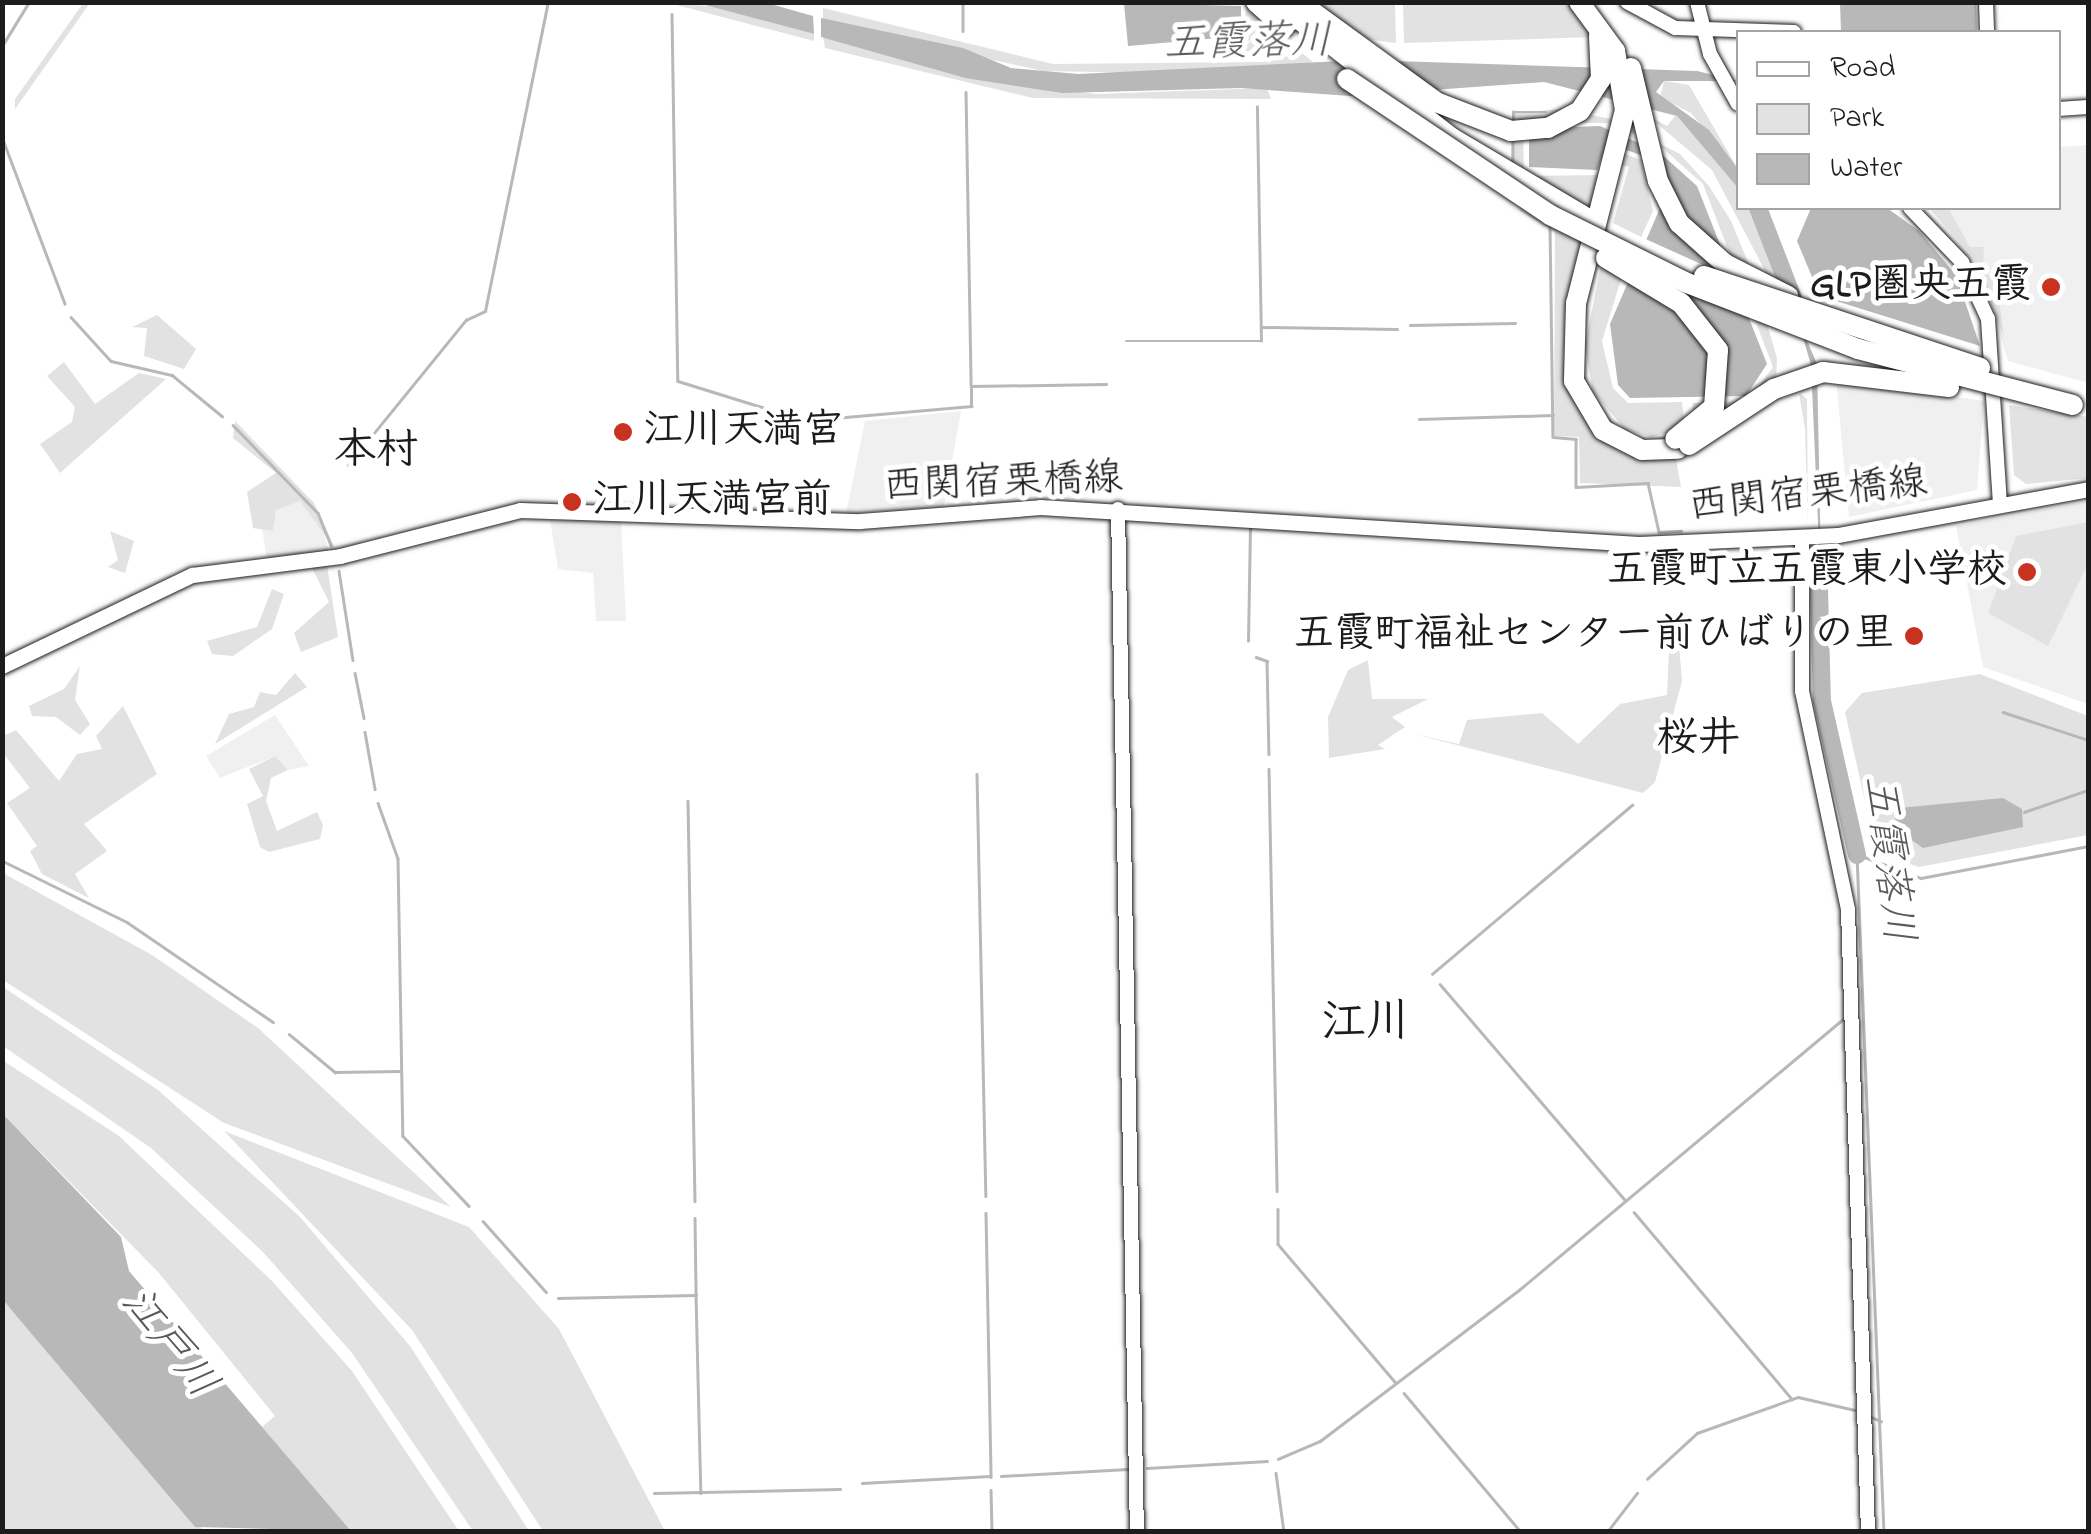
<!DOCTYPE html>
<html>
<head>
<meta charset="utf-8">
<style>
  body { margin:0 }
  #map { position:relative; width:2091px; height:1534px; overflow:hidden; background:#fff; font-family:"Indie Flower","Klee One",sans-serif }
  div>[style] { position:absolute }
  .built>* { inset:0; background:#f0f0f0 }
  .green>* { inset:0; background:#e2e2e2 }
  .water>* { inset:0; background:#b8b8b8 }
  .pier>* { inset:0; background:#fff }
  .stream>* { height:2.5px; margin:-1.25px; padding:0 1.25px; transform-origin:1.25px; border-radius:1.25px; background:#b8b8b8 }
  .river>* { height:18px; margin:-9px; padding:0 9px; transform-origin:9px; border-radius:9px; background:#b8b8b8 }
  .roads { filter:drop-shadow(0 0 2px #1c1c1c) drop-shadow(0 0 2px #1c1c1c) }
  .tertiary>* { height:14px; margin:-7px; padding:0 7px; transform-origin:7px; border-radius:7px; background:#fff }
  .secondary>* { height:15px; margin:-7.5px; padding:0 7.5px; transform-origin:7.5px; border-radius:7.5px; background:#fff }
  .motorway>* { height:20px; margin:-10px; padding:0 10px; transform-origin:10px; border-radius:10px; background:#fff }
  .bridges { filter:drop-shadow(0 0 2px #1c1c1c) drop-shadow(0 0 2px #1c1c1c) }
  .motorway-bridge>* { height:20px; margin:-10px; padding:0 10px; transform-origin:10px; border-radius:10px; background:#fff }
  .dots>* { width:28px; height:28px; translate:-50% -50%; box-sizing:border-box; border:5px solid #fff; border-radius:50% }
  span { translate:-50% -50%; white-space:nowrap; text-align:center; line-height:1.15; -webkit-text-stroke:10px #fff; paint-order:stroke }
  .poi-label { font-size:40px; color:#1c1c1c; font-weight:700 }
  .right { translate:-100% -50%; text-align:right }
  .left { translate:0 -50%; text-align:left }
  .street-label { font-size:40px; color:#1c1c1c }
  .water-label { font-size:42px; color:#5a5a5a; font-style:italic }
  .neighbourhood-label { font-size:42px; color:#1c1c1c; font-weight:700 }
  .quarter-label { font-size:45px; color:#1c1c1c; font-weight:700 }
  .frame { position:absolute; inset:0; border:5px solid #1c1c1c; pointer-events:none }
  .legend { position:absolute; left:1736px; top:30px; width:325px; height:180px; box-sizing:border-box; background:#fff; border:2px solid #a4a4a4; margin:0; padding:12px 18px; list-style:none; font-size:30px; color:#1c1c1c }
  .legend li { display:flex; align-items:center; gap:20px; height:50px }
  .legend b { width:50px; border:2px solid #a4a4a4 }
</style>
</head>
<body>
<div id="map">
  <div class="built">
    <i style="clip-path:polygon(2088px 145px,2088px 383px,2008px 361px,1982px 273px,1929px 208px,2058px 208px,2059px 147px)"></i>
    <i style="clip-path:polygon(1836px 379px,1984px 401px,1977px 490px,1849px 517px)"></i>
    <i style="clip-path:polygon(961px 411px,944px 506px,846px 514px,865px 421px)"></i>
    <i style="clip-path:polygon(300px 500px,322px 525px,329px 552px,267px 559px,262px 529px,272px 530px,276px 510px)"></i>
    <i style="clip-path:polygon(2088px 501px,2088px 704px,1983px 667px,1956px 526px)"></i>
    <i style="clip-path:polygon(550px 520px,621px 521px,626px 621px,596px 621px,593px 573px,558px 569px)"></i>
    <i style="clip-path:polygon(275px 715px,309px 766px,288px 770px,275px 756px,220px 778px,206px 756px)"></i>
  </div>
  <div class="green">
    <i style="clip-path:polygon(84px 2px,90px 3px,15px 109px,15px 99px)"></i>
    <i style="clip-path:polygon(669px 3px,711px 6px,814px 34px,814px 41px)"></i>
    <i style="clip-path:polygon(1307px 3px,1395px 3px,1396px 43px,1350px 37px)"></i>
    <i style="clip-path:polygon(1403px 3px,1572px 3px,1595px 37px,1404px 43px)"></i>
    <i style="clip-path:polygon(1247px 6px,1291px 44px,1247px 53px,1240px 45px)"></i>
    <i style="clip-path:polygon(823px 8px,1053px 64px,1262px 62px,1302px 53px,1313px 62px,1210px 74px,1043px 71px,843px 26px,823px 19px)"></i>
    <i style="clip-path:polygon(823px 37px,965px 78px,1097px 94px,1267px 88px,1271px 99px,1033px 98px,825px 48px)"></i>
    <i style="clip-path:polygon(1664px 81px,1689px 85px,1738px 169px,1691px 113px,1660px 97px)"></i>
    <i style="clip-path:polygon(1562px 109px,1611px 119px,1680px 154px,1709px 186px,1731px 221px,1751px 269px,1777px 358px,1776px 382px,1723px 433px,1691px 435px,1693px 403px,1748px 401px,1773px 367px,1703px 184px,1658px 144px,1609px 123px,1523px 123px,1524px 176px,1603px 175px,1612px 149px,1641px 160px,1653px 211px,1641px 237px,1613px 223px,1629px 167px,1613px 163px,1571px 307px,1568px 370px,1598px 434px,1636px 454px,1675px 454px,1681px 487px,1580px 483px,1579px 437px,1554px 436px,1555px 232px,1520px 211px,1511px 165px,1512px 113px)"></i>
    <i style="clip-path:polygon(1676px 115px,1738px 188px,1738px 208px,1749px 208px,1776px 272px,1772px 284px,1712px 170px,1648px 116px,1667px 126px)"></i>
    <i style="clip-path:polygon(1929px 208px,1948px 208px,1970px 247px,1984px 247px,1983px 270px,1997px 283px,2004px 337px,1973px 256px)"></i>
    <i style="clip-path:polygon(1602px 260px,1623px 273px,1602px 341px,1613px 388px,1628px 403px,1682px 402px,1685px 429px,1651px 437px,1625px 429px,1593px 392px,1585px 346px)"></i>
    <i style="clip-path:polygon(157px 315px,196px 349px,184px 369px,144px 356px,147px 328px,132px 327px)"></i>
    <i style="clip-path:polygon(64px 362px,95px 404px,139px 373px,166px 379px,60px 473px,40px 444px,72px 422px,75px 407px,47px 376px)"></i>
    <i style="clip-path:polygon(1799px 393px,1807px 399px,1808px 528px,1805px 429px)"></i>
    <i style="clip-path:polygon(2009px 405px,2088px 417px,2088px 478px,2026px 484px,2014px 475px)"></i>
    <i style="clip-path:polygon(235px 421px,314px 503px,336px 550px,300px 501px,276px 510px,273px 531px,253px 528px,247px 492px,276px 473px,233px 438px)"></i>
    <i style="clip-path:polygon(2088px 522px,2088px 564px,2048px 646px,1988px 613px,2016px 536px)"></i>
    <i style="clip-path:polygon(110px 531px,134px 541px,125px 573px,108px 567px,118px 560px)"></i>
    <i style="clip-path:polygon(310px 564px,327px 565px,338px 637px,301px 652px,294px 633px,329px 602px)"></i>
    <i style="clip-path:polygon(272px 589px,284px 594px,272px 629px,233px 656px,212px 654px,207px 641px,257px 627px)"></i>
    <i style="clip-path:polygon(1679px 644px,1682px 681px,1655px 782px,1643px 793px,1414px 734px,1459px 744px,1467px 720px,1542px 713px,1578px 744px,1620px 704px,1667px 695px,1669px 650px)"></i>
    <i style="clip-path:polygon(1368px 660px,1372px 699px,1428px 699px,1392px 717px,1405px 727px,1378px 745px,1385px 749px,1329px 758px,1328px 717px,1348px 670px)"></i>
    <i style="clip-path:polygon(80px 666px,75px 700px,90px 724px,80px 735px,56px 717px,32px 716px,29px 706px,64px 689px)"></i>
    <i style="clip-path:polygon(295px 673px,307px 687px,215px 744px,229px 714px,254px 707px,260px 692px,276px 695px)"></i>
    <i style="clip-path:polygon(1980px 674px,2088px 716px,2088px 835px,1919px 867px,1892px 858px,1873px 837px,1845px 712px,1862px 693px)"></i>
    <i style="clip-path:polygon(123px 706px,157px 774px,84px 824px,107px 851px,75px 874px,89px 898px,42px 874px,30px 851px,37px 846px,7px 803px,30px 788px,3px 753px,3px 736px,16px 730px,59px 781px,77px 754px,102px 749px,96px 736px)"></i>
    <i style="clip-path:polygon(275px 756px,288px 770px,271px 778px,266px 801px,277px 831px,317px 812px,323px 825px,320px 839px,269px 852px,260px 847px,247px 804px,263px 796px,249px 769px)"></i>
    <i style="clip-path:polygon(3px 873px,152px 955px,258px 1028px,451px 1207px,224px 1123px,3px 980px)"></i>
    <i style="clip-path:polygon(3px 987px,158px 1090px,300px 1217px,410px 1346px,529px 1531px,473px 1531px,352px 1353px,263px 1252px,151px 1148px,3px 1046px)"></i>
    <i style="clip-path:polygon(2px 1060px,119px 1136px,272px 1281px,352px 1371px,459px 1531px,351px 1531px,262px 1427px,275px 1416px,159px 1273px,3px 1114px)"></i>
    <i style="clip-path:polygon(224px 1131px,469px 1227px,559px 1329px,665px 1531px,543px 1531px,412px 1330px)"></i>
    <i style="clip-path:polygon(2px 1300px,77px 1378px,204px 1531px,3px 1531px)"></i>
  </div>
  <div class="water">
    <i style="clip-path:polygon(698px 3px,767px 3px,813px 16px,814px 34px)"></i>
    <i style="clip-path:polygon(1124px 3px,1241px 6px,1241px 36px,1128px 46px)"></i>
    <i style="clip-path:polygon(1840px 3px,1976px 3px,1977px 32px,1841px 32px)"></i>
    <i style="clip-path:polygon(821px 18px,963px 48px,1011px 68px,1078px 74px,1363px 60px,1697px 71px,1738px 81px,1664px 81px,1656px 92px,1709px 130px,1738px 169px,1738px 188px,1677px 116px,1544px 82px,1350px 96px,1241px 88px,1062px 93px,965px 78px,821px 37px)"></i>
    <i style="clip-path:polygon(1600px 126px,1659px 152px,1697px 186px,1767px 364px,1746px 396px,1630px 398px,1618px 385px,1610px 324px,1660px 208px,1646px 157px,1607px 143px,1597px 170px,1529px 167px,1529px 129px)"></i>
    <i style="clip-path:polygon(1749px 208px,1761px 208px,1787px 268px,1776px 272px)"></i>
    <i style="clip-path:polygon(1811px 208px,1887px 208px,1919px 231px,1956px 275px,1980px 346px,1820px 296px,1797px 241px)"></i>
    <i style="clip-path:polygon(1797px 317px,1817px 364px,1822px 614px,1811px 365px)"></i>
    <i style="clip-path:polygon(2003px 798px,2022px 809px,2023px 827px,1923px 848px,1893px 827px,1899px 808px)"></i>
    <i style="clip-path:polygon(3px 1114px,121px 1237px,129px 1271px,351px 1531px,195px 1527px,3px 1300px)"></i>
  </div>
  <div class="pier">
    <i style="clip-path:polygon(1641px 237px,1741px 282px,1757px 321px,1628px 263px)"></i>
  </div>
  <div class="stream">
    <i style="left:963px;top:2px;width:29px;rotate:90deg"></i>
    <i style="left:672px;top:14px;width:367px;rotate:89.1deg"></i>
    <i style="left:678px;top:381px;width:142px;rotate:17.2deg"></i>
    <i style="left:2px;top:46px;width:52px;rotate:-58.5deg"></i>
    <i style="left:966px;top:92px;width:294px;rotate:89deg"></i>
    <i style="left:971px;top:386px;width:135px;rotate:-0.8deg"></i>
    <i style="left:1513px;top:124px;width:12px;rotate:-90deg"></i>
    <i style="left:1513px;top:112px;width:33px"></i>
    <i style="left:2px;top:137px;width:178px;rotate:69.3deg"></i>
    <i style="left:1513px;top:142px;width:22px;rotate:90deg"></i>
    <i style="left:1550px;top:226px;width:211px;rotate:89.2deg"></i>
    <i style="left:1553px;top:437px;width:23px;rotate:5deg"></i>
    <i style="left:1576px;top:439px;width:48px;rotate:90deg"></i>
    <i style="left:1576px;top:487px;width:72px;rotate:-3.2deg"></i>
    <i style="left:1648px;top:483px;width:50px;rotate:77.3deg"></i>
    <i style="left:1659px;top:532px;width:22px;rotate:-3deg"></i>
    <i style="left:71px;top:317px;width:59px;rotate:47.7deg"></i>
    <i style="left:111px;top:361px;width:63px;rotate:12.9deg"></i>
    <i style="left:172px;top:375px;width:65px;rotate:39.4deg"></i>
    <i style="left:1410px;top:325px;width:105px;rotate:-1.1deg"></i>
    <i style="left:1263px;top:327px;width:134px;rotate:0.9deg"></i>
    <i style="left:1126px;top:341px;width:135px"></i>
    <i style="left:1261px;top:341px;width:234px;rotate:-91deg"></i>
    <i style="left:834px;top:418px;width:138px;rotate:-5deg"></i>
    <i style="left:971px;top:406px;width:17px;rotate:-90deg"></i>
    <i style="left:1419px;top:419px;width:134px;rotate:-1.7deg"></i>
    <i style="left:233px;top:425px;width:122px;rotate:46deg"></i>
    <i style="left:318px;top:513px;width:35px;rotate:68deg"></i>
    <i style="left:348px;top:465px;width:187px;rotate:-50.9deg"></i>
    <i style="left:466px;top:320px;width:21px;rotate:-25deg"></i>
    <i style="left:485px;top:311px;width:315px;rotate:-78.5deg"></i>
    <i style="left:339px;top:571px;width:90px;rotate:81.1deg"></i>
    <i style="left:1248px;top:641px;width:113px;rotate:-89deg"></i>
    <i style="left:1256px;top:657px;width:12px;rotate:20deg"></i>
    <i style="left:1267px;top:661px;width:93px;rotate:88.8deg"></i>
    <i style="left:355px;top:673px;width:46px;rotate:78.7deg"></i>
    <i style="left:2003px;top:712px;width:89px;rotate:18.2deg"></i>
    <i style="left:365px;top:732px;width:58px;rotate:80deg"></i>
    <i style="left:1269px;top:769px;width:422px;rotate:88.9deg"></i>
    <i style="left:977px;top:774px;width:422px;rotate:88.8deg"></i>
    <i style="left:688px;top:801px;width:400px;rotate:89deg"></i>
    <i style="left:378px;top:803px;width:59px;rotate:70.3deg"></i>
    <i style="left:398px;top:859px;width:277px;rotate:89deg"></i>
    <i style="left:403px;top:1136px;width:96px;rotate:46.7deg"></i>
    <i style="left:2024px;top:812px;width:68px;rotate:-19deg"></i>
    <i style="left:1857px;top:855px;width:678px;rotate:87.72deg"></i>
    <i style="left:1859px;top:855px;width:66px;rotate:20.4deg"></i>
    <i style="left:1921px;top:878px;width:170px;rotate:-10.8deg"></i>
    <i style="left:5px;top:862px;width:136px;rotate:26.2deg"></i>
    <i style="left:127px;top:922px;width:177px;rotate:34.4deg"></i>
    <i style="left:1432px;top:974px;width:262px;rotate:-40.2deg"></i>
    <i style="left:1440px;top:984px;width:284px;rotate:49.4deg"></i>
    <i style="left:289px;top:1034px;width:60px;rotate:39.6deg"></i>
    <i style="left:335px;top:1072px;width:65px;rotate:-0.9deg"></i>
    <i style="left:1278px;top:1209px;width:35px;rotate:90deg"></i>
    <i style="left:1278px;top:1244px;width:181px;rotate:49.7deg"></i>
    <i style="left:1634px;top:1212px;width:245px;rotate:49.8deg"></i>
    <i style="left:986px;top:1213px;width:264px;rotate:88.9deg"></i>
    <i style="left:695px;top:1218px;width:76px;rotate:89.2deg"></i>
    <i style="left:483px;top:1221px;width:95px;rotate:48.4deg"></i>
    <i style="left:558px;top:1298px;width:138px;rotate:-1.2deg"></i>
    <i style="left:696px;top:1295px;width:198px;rotate:88.6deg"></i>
    <i style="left:1404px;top:1393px;width:182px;rotate:49.9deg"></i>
    <i style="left:1871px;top:1417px;width:11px;rotate:22deg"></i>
    <i style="left:1278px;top:1459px;width:46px;rotate:-23.2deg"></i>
    <i style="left:1320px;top:1441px;width:250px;rotate:-37.2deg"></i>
    <i style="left:1519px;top:1290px;width:425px;rotate:-39.9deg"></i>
    <i style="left:1147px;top:1468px;width:120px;rotate:-3.3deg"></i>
    <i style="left:1276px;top:1473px;width:60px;rotate:82.3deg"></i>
    <i style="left:1001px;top:1476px;width:127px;rotate:-3.2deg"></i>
    <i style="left:1647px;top:1479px;width:68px;rotate:-42.6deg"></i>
    <i style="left:1697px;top:1433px;width:107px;rotate:-19.6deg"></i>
    <i style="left:1798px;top:1397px;width:58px;rotate:12.8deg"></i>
    <i style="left:862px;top:1483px;width:128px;rotate:-3.1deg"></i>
    <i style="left:991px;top:1490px;width:42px;rotate:88.6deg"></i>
    <i style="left:654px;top:1493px;width:186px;rotate:-1.2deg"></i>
    <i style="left:1607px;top:1532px;width:49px;rotate:-52.4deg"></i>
  </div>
  <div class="river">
    <i style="left:1758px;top:208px;width:105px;rotate:68.8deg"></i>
    <i style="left:1819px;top:589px;width:112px;rotate:88.5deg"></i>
    <i style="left:1822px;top:701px;width:158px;rotate:77.2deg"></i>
  </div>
  <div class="roads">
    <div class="tertiary">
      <i style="left:1627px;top:2px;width:55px;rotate:28.4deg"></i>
      <i style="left:1675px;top:28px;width:119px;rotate:1.9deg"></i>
      <i style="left:1697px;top:2px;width:54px;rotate:76deg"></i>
      <i style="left:1710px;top:54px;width:57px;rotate:60.8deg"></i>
      <i style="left:1986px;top:2px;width:30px;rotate:88deg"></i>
      <i style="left:2058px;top:109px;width:30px;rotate:-4deg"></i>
      <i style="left:1910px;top:208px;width:75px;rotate:46.1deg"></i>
      <i style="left:1962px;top:262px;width:63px;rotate:65.5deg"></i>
      <i style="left:1988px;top:319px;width:186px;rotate:86.3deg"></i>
      <i style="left:1118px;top:509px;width:1023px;rotate:88.94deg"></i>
      <i style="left:1802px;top:537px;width:154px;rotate:90deg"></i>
      <i style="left:1802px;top:691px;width:224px;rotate:78.1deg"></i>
      <i style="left:1848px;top:910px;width:622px;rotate:88.16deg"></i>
    </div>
    <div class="secondary">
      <i style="left:2px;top:666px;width:211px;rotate:-25.6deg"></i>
      <i style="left:192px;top:575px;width:149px;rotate:-7.3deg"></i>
      <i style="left:340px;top:556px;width:186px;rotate:-14.3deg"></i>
      <i style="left:520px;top:510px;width:340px;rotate:1.9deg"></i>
      <i style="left:860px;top:521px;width:181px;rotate:-4.4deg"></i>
      <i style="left:1040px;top:507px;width:600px;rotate:3.53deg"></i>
      <i style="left:1639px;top:544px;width:199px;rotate:-2.6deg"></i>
      <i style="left:1838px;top:535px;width:254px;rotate:-10.4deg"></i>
    </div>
    <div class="motorway">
      <i style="left:1256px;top:2px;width:38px;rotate:42deg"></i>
      <i style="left:1277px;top:2px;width:222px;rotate:37.9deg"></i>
      <i style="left:1452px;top:138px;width:161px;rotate:30.7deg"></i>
      <i style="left:1299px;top:2px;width:170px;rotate:36.1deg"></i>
      <i style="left:1436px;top:102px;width:80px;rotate:21.1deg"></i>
      <i style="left:1511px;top:131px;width:37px;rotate:-5deg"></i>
      <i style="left:1548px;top:128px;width:36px;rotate:-28deg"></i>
      <i style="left:1580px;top:111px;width:38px;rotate:-57deg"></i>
      <i style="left:1601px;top:79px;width:43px;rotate:-92.7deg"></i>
      <i style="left:1579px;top:2px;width:61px;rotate:53.7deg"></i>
      <i style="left:1615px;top:51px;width:60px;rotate:80.4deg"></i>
      <i style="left:1625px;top:110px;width:199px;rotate:104.2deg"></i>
      <i style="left:1576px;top:303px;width:78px;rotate:91.5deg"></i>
      <i style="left:1574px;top:381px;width:57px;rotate:59.4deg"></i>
      <i style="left:1603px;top:430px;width:44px;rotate:27.1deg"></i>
      <i style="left:1642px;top:450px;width:36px;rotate:-2deg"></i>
      <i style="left:1631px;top:68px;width:116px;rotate:76.6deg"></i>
      <i style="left:1658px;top:181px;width:47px;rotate:63.4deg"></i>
      <i style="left:1679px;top:223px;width:62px;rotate:41.7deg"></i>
      <i style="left:1725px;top:264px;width:71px;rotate:26.9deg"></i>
    </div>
  </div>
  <div class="bridges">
    <div class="motorway-bridge">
      <i style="left:1347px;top:79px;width:244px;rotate:33.8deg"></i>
      <i style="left:1550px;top:215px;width:153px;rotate:26.4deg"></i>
      <i style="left:1687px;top:283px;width:183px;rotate:21.1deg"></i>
      <i style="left:1858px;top:349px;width:222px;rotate:14.6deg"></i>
      <i style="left:1606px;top:258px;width:87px;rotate:31deg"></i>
      <i style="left:1681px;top:303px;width:60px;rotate:51.8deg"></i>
      <i style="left:1718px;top:350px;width:57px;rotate:94deg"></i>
      <i style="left:1714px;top:407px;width:50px;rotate:140.6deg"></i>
      <i style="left:1704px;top:276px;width:291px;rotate:18.4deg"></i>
      <i style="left:1689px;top:445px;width:102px;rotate:-33.4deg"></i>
      <i style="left:1774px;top:389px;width:52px;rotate:-19.1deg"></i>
      <i style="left:1823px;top:372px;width:127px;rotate:6.8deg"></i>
    </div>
  </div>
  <div class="dots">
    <i style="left:2051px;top:287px;background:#c8321e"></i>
    <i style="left:623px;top:432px;background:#c8321e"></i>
    <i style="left:572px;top:502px;background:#c8321e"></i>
    <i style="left:2027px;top:572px;background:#c8321e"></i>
    <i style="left:1914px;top:636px;background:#c8321e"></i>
  </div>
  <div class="poi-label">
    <span class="right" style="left:2031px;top:287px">GLP圏央五霞</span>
    <span class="left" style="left:643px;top:432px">江川天満宮</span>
    <span class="left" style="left:592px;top:502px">江川天満宮前</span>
    <span class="right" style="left:2007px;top:572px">五霞町立五霞東小学校</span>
    <span class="right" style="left:1894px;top:636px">五霞町福祉センター前ひばりの里</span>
  </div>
  <div class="street-label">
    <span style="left:1003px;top:484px;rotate:-2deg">西関宿栗橋線</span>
    <span style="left:1808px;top:496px;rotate:-6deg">西関宿栗橋線</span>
  </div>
  <div class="water-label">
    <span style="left:1248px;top:44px;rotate:-1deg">五霞落川</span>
    <span style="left:1887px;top:859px;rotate:83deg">五霞落川</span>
    <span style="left:168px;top:1344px;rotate:52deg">江戸川</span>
  </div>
  <div class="neighbourhood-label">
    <span style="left:376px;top:452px">本村</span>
    <span style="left:1698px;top:740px">桜井</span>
  </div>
  <div class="quarter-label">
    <span style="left:1366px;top:1025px">江川</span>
  </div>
  <div class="frame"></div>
  <ul class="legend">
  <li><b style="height:12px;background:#fff"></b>Road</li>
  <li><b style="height:28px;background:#e2e2e2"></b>Park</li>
  <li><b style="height:28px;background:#b8b8b8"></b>Water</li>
  </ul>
</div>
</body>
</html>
